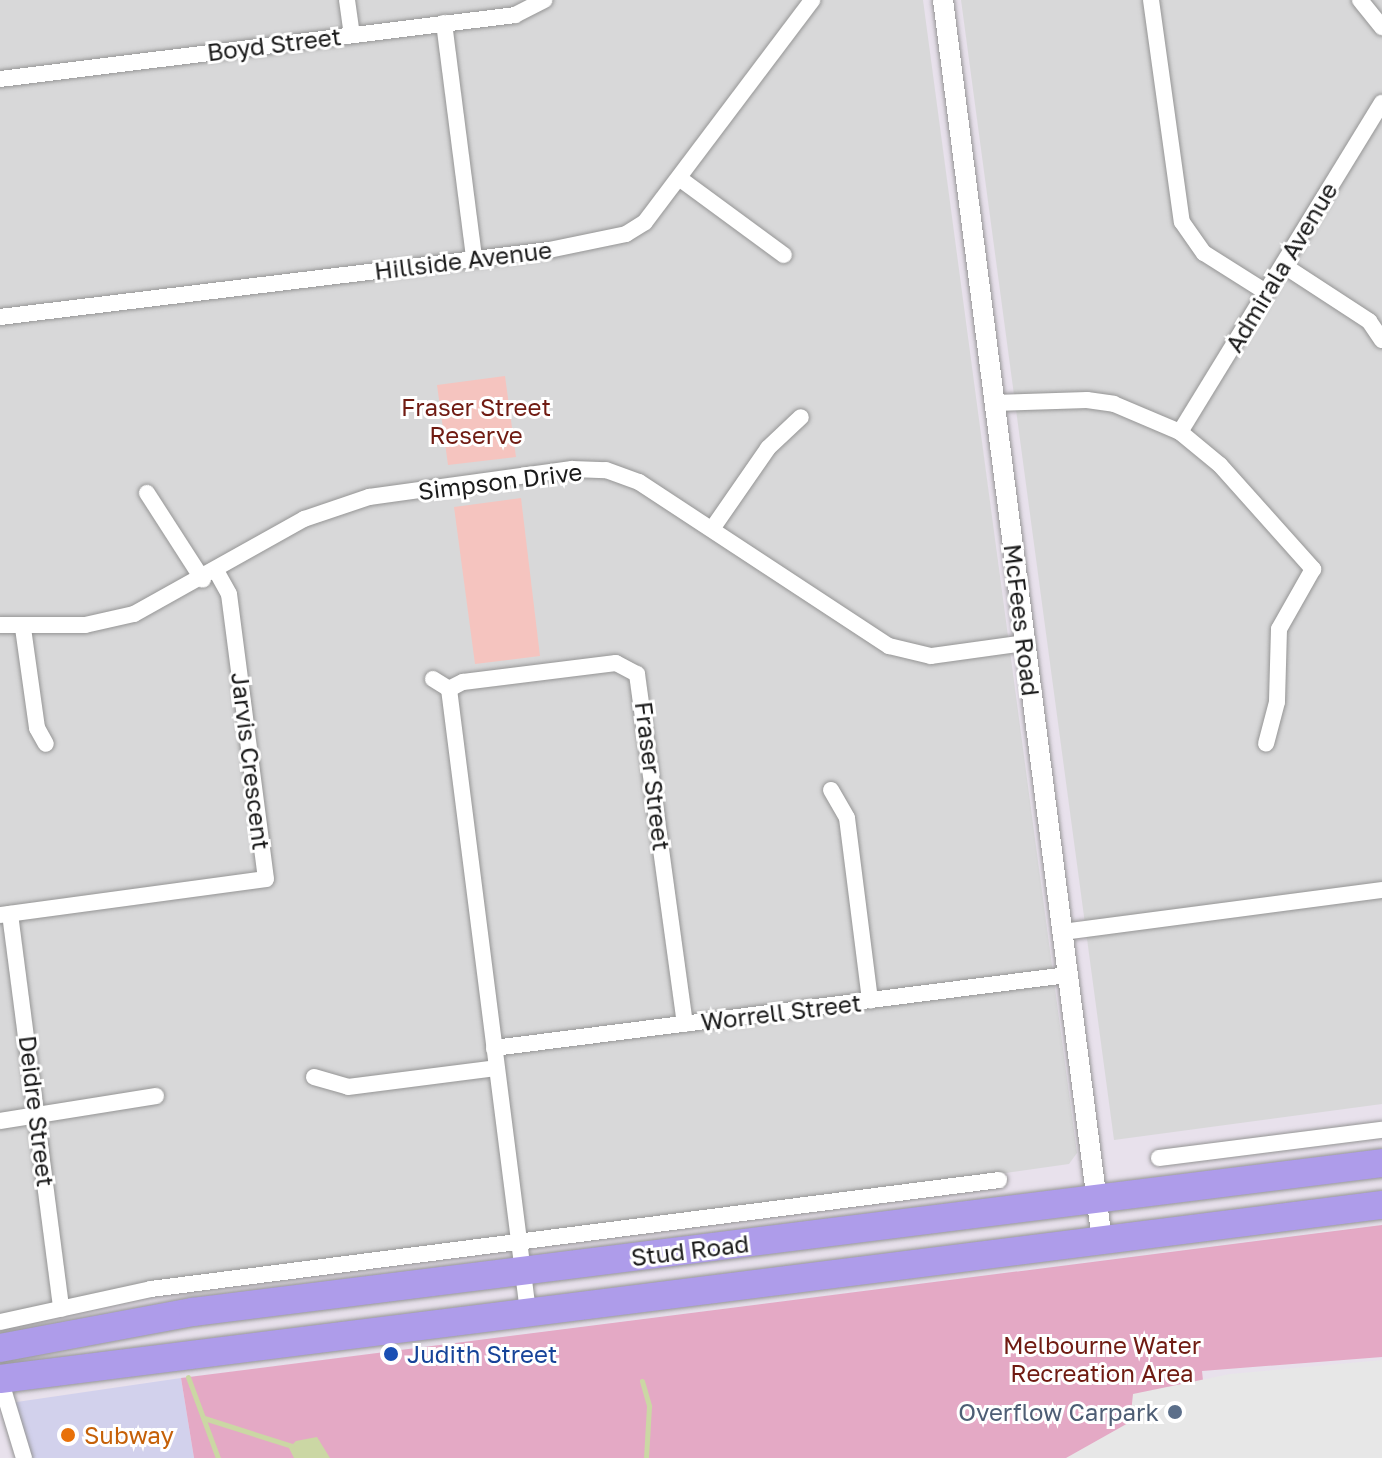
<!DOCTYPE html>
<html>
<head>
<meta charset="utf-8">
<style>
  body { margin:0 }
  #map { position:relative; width:1382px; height:1458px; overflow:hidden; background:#e8e1ec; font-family:"Golos Text",sans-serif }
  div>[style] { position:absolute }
  .residential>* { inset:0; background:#d8d8d9 }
  .commercial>* { inset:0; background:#d2d1ec }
  .grass>* { inset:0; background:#e4a9c5 }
  .park>* { inset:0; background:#f5c4bf }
  .parking>* { inset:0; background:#e7e7e7 }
  .water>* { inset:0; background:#cbd7a4 }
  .stream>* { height:5px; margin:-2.5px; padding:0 2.5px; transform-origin:2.5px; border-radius:2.5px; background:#cbd7a4 }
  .roads { filter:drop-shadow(0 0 2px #959595) drop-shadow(0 0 2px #959595) }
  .minor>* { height:16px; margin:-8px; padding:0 8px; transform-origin:8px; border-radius:8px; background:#fff }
  .tertiary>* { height:20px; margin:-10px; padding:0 10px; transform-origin:10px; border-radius:10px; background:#fff }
  .trunk>* { height:28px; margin:-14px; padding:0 14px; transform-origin:14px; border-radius:14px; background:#ae9cea }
  .dots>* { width:22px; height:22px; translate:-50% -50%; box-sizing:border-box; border:4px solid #fff; border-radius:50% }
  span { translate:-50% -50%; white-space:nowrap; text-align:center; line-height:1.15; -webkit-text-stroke:6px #fff; paint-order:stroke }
  .street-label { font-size:24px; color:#1b1b1b }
  .park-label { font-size:24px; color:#701b12 }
  .transit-label { font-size:24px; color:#164399 }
  .left { translate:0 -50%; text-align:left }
  .service-label { font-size:24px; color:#4e5e75 }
  .right { translate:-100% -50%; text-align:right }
  .food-label { font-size:24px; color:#c56008 }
</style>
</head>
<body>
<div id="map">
  <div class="residential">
    <i style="clip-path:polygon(0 0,923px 0,1077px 1153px,1069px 1164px,0 1315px)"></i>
    <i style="clip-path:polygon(961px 0,1382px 0,1382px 1104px,1114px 1140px)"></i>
  </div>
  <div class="commercial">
    <i style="clip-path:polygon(181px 1378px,194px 1458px,20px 1458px,3px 1404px)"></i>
  </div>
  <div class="grass">
    <i style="clip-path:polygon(1382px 1225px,1382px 1357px,1202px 1371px,1211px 1458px,194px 1458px,181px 1378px)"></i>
  </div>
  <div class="park">
    <i style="clip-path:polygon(505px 376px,516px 457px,448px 465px,437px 385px)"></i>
    <i style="clip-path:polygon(521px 498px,540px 656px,475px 664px,454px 507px)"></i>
  </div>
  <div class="parking">
    <i style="clip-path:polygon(1382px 1360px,1382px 1458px,1066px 1458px,1130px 1422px,1133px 1394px,1230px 1374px)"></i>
  </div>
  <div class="water">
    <i style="clip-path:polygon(317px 1437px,330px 1458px,294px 1458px,289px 1448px,296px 1441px)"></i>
  </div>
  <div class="stream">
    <i style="left:188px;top:1377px;width:86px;rotate:69.7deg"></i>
    <i style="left:642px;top:1381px;width:26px;rotate:74deg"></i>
    <i style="left:649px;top:1406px;width:52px;rotate:93.3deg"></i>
    <i style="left:204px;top:1418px;width:92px;rotate:17.7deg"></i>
  </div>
  <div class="roads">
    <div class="minor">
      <i style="left:347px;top:0;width:34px;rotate:82deg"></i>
      <i style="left:1151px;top:0;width:224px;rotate:82.1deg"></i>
      <i style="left:1182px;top:222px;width:38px;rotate:55deg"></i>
      <i style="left:1204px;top:253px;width:73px;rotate:32.2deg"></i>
      <i style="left:1360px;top:0;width:35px;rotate:51deg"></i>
      <i style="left:444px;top:23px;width:237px;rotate:82.7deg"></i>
      <i style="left:0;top:79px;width:519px;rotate:-7.08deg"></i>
      <i style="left:515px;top:15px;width:33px;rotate:-27deg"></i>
      <i style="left:679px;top:178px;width:130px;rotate:36.3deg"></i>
      <i style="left:1283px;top:265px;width:103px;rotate:33.1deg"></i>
      <i style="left:1369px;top:321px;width:23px;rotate:56deg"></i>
      <i style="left:0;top:317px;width:553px;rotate:-6.96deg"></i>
      <i style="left:549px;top:250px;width:79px;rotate:-11.7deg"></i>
      <i style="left:626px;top:234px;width:22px;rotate:-32deg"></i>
      <i style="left:645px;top:222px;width:278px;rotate:-53deg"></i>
      <i style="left:994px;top:403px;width:93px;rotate:-1.8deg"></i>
      <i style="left:1087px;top:400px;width:27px;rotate:8deg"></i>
      <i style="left:1114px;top:404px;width:72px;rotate:23deg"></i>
      <i style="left:1180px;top:432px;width:52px;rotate:39.5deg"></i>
      <i style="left:1220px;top:465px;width:140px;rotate:48.2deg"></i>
      <i style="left:1313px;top:569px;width:69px;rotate:119.5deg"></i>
      <i style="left:1279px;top:629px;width:73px;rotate:91.6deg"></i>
      <i style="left:1277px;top:702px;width:43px;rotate:104.7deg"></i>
      <i style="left:1180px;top:432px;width:386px;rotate:-58.5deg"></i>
      <i style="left:147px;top:493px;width:103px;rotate:57.2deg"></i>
      <i style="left:712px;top:529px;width:98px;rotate:-55.3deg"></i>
      <i style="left:768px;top:448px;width:45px;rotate:-43.2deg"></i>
      <i style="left:0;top:625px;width:85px"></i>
      <i style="left:85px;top:625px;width:50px;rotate:-12.7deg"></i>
      <i style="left:134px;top:614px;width:195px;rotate:-29.2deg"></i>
      <i style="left:304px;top:519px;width:69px;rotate:-18.7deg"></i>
      <i style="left:369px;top:497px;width:205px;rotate:-7.9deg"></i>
      <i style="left:572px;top:469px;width:34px;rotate:2deg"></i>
      <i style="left:606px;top:470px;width:35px;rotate:20deg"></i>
      <i style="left:639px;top:482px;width:299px;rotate:33.3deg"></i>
      <i style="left:889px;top:646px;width:43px;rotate:13.4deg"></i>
      <i style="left:931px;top:656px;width:95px;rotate:-7.9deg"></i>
      <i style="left:23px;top:628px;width:101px;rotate:82deg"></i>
      <i style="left:37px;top:728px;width:18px;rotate:61deg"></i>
      <i style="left:433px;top:679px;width:19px;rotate:32deg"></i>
      <i style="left:449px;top:689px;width:628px;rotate:82.77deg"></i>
      <i style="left:449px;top:689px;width:16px;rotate:-27deg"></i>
      <i style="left:463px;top:682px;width:154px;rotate:-7.1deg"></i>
      <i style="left:616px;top:663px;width:24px;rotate:28deg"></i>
      <i style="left:637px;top:674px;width:353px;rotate:82.2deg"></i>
      <i style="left:831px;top:790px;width:32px;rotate:60deg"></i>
      <i style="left:847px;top:818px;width:184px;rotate:82.8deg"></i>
      <i style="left:10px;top:914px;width:398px;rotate:82.6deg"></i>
      <i style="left:0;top:915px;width:268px;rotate:-7.7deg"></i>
      <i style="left:266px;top:879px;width:287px;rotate:-97.4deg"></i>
      <i style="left:229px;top:594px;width:26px;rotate:-119deg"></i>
      <i style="left:1063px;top:932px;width:322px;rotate:-7.5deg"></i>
      <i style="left:494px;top:1048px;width:578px;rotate:-7.26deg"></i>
      <i style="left:314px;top:1077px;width:35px;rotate:16deg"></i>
      <i style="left:348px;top:1087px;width:149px;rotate:-7.3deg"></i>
      <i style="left:0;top:1121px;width:158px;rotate:-9.1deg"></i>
      <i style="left:1159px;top:1158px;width:225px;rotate:-7.2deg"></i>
      <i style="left:0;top:1322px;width:155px;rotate:-12.3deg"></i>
      <i style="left:151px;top:1289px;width:855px;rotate:-7.32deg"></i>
      <i style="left:0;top:1379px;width:83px;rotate:73.1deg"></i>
    </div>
    <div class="tertiary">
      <i style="left:943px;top:0;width:1251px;rotate:82.7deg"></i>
    </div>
    <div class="trunk">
      <i style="left:0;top:1348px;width:196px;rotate:-10.6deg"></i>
      <i style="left:193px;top:1312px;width:1198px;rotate:-7.14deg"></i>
      <i style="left:0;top:1379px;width:1393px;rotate:-7.18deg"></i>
    </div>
  </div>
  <div class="dots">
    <i style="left:391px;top:1354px;background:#1a4fb4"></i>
    <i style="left:1175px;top:1412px;background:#5c6f8a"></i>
    <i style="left:68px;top:1435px;background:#e8710a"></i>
  </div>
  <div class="street-label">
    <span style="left:274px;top:44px;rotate:-7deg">Boyd Street</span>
    <span style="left:463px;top:260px;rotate:-7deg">Hillside Avenue</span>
    <span style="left:1281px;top:267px;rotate:-59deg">Admirala Avenue</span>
    <span style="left:500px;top:481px;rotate:-7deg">Simpson Drive</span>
    <span style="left:1022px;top:620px;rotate:83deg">McFees Road</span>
    <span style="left:251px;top:761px;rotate:83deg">Jarvis Crescent</span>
    <span style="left:653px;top:776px;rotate:83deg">Fraser Street</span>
    <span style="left:781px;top:1012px;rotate:-7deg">Worrell Street</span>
    <span style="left:37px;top:1111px;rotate:83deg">Deidre Street</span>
    <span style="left:690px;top:1250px;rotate:-7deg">Stud Road</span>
  </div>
  <div class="park-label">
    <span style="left:476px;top:421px">Fraser Street<br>Reserve</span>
    <span style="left:1102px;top:1359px">Melbourne Water<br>Recreation Area</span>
  </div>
  <div class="transit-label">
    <span class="left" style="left:407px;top:1354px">Judith Street</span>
  </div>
  <div class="service-label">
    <span class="right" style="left:1159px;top:1412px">Overflow Carpark</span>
  </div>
  <div class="food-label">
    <span class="left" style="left:84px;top:1435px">Subway</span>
  </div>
</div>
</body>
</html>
